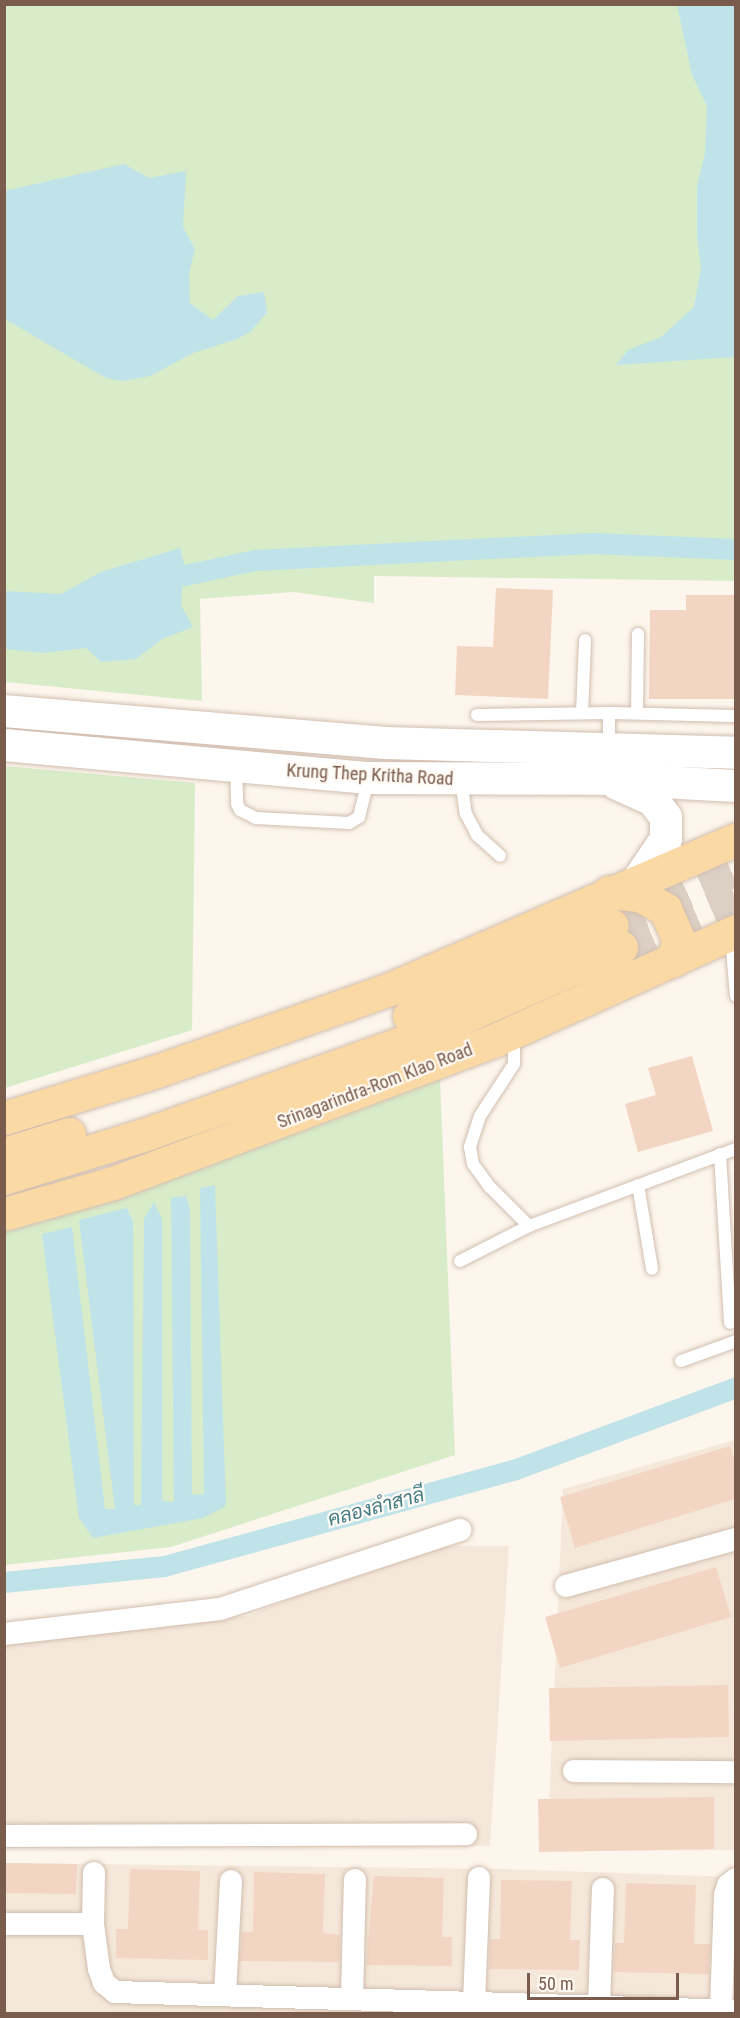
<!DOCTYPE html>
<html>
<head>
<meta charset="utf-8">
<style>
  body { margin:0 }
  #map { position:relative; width:740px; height:2018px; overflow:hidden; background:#fdf6ec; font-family:"Roboto Condensed",Sarabun,sans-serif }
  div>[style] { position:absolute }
  .residential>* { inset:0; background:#f5e8da }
  .green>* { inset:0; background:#d8ecc9 }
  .water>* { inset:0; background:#bfe3e8 }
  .canal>* { height:21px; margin:-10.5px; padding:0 10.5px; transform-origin:10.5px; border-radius:10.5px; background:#bfe3e8 }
  .building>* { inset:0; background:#f3d5c3 }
  .primary-tunnel>* { height:33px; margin-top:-16.5px; transform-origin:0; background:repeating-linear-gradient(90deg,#dcd0c4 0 33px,transparent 0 49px) }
  .roads { filter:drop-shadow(0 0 2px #d1beb0) drop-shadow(0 0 2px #d1beb0) }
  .service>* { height:12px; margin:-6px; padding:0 6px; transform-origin:6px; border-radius:6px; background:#fff }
  .minor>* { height:22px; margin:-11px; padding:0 11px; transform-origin:11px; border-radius:11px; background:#fff }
  .secondary>* { height:32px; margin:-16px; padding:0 16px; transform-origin:16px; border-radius:16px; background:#fff }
  .primary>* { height:33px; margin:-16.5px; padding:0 16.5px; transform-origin:16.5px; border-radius:16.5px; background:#fbd9a5 }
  span { translate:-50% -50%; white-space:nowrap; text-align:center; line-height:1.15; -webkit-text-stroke:4.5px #fffaf3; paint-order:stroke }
  .street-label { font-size:18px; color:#7a5c4d }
  .water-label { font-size:20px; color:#437c86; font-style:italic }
  .frame { position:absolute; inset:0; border:6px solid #7a5c4d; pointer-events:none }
  .scale { position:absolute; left:527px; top:1973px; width:152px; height:27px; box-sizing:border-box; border:3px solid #7a5c4d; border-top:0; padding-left:8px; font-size:18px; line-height:21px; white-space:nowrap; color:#7a5c4d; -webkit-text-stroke:4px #fffaf3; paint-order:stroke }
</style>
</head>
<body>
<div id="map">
  <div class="residential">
    <i style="clip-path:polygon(735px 1440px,735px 1850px,547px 1851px,563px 1489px)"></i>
    <i style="clip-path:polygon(424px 1546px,509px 1546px,490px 1846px,5px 1848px,5px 1626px,247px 1616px)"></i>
    <i style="clip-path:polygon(5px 1863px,504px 1869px,735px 1877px,735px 2013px,5px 2014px)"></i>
  </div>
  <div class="green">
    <i style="clip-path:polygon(4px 5px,735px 5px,735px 581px,374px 576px,374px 603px,293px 592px,200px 599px,202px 701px,5px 682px)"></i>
    <i style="clip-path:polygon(4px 766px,195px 783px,192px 1030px,5px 1088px)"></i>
    <i style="clip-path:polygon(440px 1078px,455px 1455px,171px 1547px,5px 1565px,5px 1230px)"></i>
  </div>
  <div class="water">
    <i style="clip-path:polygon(677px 5px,735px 5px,735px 357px,616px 365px,628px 350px,661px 337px,694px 307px,701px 268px,697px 236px,697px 186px,705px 154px,707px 106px,692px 75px)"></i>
    <i style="clip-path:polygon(124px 164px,149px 178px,186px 171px,183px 227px,195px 249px,189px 274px,190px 303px,213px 320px,238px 296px,264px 292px,267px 313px,250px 332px,237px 339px,193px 353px,150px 376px,123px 381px,106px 378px,5px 319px,4px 191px)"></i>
    <i style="clip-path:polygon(180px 548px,184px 564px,181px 605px,193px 627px,162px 639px,136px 659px,101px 662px,86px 648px,43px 653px,5px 649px,5px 591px,61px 594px,101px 572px)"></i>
    <i style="clip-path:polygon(215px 1185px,226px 1506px,203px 1518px,93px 1538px,79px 1518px,42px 1234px,72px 1227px,105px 1509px,115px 1509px,79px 1220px,127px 1208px,133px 1222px,134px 1505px,141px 1505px,144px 1219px,154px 1202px,162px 1219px,162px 1501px,174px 1502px,171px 1198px,186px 1196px,190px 1209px,192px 1495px,204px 1494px,200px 1188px)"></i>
  </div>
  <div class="canal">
    <i style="left:157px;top:581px;width:100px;rotate:-12.1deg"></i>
    <i style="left:255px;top:560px;width:338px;rotate:-2.9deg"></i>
    <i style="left:593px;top:543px;width:143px;rotate:2.4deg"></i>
    <i style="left:4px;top:1582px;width:161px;rotate:-5.7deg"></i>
    <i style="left:164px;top:1566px;width:365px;rotate:-15.4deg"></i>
    <i style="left:516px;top:1469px;width:235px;rotate:-20.4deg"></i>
  </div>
  <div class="building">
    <i style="clip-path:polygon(496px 588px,553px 590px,548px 699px,455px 695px,457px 646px,493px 647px)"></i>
    <i style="clip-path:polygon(686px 595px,735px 595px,735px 699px,649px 699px,650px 610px,686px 610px)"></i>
    <i style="clip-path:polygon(692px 1056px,713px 1131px,638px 1152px,625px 1104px,656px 1095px,648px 1068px)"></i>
    <i style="clip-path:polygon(730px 1446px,735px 1463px,735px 1499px,575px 1548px,560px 1497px)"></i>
    <i style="clip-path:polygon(716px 1567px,731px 1617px,560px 1668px,545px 1617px)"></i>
    <i style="clip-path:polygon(728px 1685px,729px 1737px,550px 1741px,549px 1688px)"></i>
    <i style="clip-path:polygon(714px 1797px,714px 1849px,539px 1852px,538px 1799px)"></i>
    <i style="clip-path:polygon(4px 1863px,77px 1864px,76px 1894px,4px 1893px)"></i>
    <i style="clip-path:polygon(130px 1869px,200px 1871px,198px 1930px,208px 1930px,208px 1960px,116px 1958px,116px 1929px,128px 1929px)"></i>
    <i style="clip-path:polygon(254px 1872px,325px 1874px,323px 1933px,340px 1935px,339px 1962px,240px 1961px,242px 1932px,253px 1932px)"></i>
    <i style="clip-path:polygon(374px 1876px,444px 1878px,442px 1937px,452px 1937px,452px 1966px,366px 1965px)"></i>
    <i style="clip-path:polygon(501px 1880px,572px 1881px,570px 1940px,580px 1940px,579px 1970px,489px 1969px,490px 1939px,500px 1939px)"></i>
    <i style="clip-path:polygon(626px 1883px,696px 1885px,694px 1944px,710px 1944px,709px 1974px,614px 1972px,615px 1943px,624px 1943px)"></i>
  </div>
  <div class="primary-tunnel">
    <i style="left:612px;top:925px;width:136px;rotate:-24.3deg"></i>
    <i style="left:621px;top:947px;width:125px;rotate:-23.5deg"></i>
  </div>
  <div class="roads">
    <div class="service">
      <i style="left:582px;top:713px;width:73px;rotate:-87.6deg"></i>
      <i style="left:637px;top:713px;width:79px;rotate:-89.3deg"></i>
      <i style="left:477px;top:715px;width:132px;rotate:-0.9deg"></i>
      <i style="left:609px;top:747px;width:34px;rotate:-90deg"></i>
      <i style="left:609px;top:713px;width:127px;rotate:1.4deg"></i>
      <i style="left:236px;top:767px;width:37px;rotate:88deg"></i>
      <i style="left:237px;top:804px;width:7px;rotate:63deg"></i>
      <i style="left:240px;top:810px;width:18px;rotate:27deg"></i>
      <i style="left:256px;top:818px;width:93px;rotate:3.1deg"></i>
      <i style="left:349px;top:823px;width:12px;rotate:-31deg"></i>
      <i style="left:359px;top:817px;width:38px;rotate:-76deg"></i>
      <i style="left:461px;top:780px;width:34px;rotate:82deg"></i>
      <i style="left:466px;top:814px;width:24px;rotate:62deg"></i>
      <i style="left:477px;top:835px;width:31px;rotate:42deg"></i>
      <i style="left:731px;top:937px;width:59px;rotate:85.2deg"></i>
      <i style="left:514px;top:1034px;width:30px;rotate:90deg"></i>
      <i style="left:514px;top:1064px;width:62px;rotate:123.2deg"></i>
      <i style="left:480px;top:1116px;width:33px;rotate:108deg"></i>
      <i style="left:470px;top:1147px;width:17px;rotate:80deg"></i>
      <i style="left:473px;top:1164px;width:29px;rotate:54deg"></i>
      <i style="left:490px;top:1187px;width:55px;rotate:45deg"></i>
      <i style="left:720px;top:1154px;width:169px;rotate:86.6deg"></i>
      <i style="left:638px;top:1185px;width:85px;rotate:80.5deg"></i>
      <i style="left:460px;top:1261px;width:77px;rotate:-26.9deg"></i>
      <i style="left:529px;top:1226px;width:221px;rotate:-20.4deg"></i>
      <i style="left:681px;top:1361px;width:59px;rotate:-20deg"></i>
    </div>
    <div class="minor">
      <i style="left:566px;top:1586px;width:176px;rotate:-15.5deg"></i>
      <i style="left:4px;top:1634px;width:217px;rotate:-6.6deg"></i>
      <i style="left:220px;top:1609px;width:253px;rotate:-18.2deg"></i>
      <i style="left:574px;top:1771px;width:162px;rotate:0.4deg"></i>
      <i style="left:4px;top:1836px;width:462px;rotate:-0.2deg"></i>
      <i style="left:94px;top:1873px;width:51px;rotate:91.1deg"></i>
      <i style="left:93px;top:1924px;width:45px;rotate:82.4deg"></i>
      <i style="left:99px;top:1969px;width:15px;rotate:70deg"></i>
      <i style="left:104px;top:1983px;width:14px;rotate:39deg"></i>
      <i style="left:115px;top:1992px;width:621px;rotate:1.75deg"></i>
      <i style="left:4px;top:1924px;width:89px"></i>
      <i style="left:225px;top:1995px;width:114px;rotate:-87deg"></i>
      <i style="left:352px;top:1999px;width:119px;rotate:-88.6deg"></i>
      <i style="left:474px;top:2003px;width:125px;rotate:-87.7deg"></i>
      <i style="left:599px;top:2007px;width:118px;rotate:-88.1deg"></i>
      <i style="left:721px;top:2010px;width:115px;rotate:-88deg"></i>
      <i style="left:725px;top:1895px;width:10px;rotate:-73deg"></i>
      <i style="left:728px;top:1885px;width:10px;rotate:-37deg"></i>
    </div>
    <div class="secondary">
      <i style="left:4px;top:711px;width:382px;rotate:4.8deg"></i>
      <i style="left:385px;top:743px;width:351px;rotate:1.6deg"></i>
      <i style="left:4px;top:745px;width:366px;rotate:5.2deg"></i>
      <i style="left:369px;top:778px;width:236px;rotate:0.2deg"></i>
      <i style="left:605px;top:779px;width:131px;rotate:3.1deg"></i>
      <i style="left:617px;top:784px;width:39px;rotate:24deg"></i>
      <i style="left:653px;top:800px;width:21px;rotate:53deg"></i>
      <i style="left:666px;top:817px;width:22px;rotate:90deg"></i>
      <i style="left:666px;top:839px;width:48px;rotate:124deg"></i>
    </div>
    <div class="primary">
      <i style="left:609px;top:892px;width:30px;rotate:6deg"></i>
      <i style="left:639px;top:895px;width:30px;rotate:28deg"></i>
      <i style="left:665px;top:909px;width:34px;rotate:66deg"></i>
      <i style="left:679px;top:940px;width:22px;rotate:108deg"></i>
      <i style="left:409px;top:1016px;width:222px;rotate:-24.1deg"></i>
      <i style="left:4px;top:1118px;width:160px;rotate:-17.1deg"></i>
      <i style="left:157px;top:1071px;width:247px;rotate:-19.4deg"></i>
      <i style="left:390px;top:989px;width:377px;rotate:-23.4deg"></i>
      <i style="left:4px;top:1154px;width:68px;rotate:-17.1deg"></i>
      <i style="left:4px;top:1178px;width:149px;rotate:-17.2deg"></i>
      <i style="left:146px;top:1134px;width:289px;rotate:-19.6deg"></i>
      <i style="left:418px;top:1037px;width:222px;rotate:-23.9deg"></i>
      <i style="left:4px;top:1214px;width:113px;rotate:-15.9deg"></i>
      <i style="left:113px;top:1183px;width:408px;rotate:-20.5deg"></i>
      <i style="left:495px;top:1040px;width:265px;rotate:-24.3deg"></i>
    </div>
  </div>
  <div class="street-label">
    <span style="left:370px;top:775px;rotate:3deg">Krung Thep Kritha Road</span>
    <span style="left:375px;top:1086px;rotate:-21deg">Srinagarindra-Rom Klao Road</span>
  </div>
  <div class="water-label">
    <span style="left:376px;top:1507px;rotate:-15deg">คลองลำสาลี</span>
  </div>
  <div class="frame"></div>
  <div class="scale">50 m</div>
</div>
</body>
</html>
